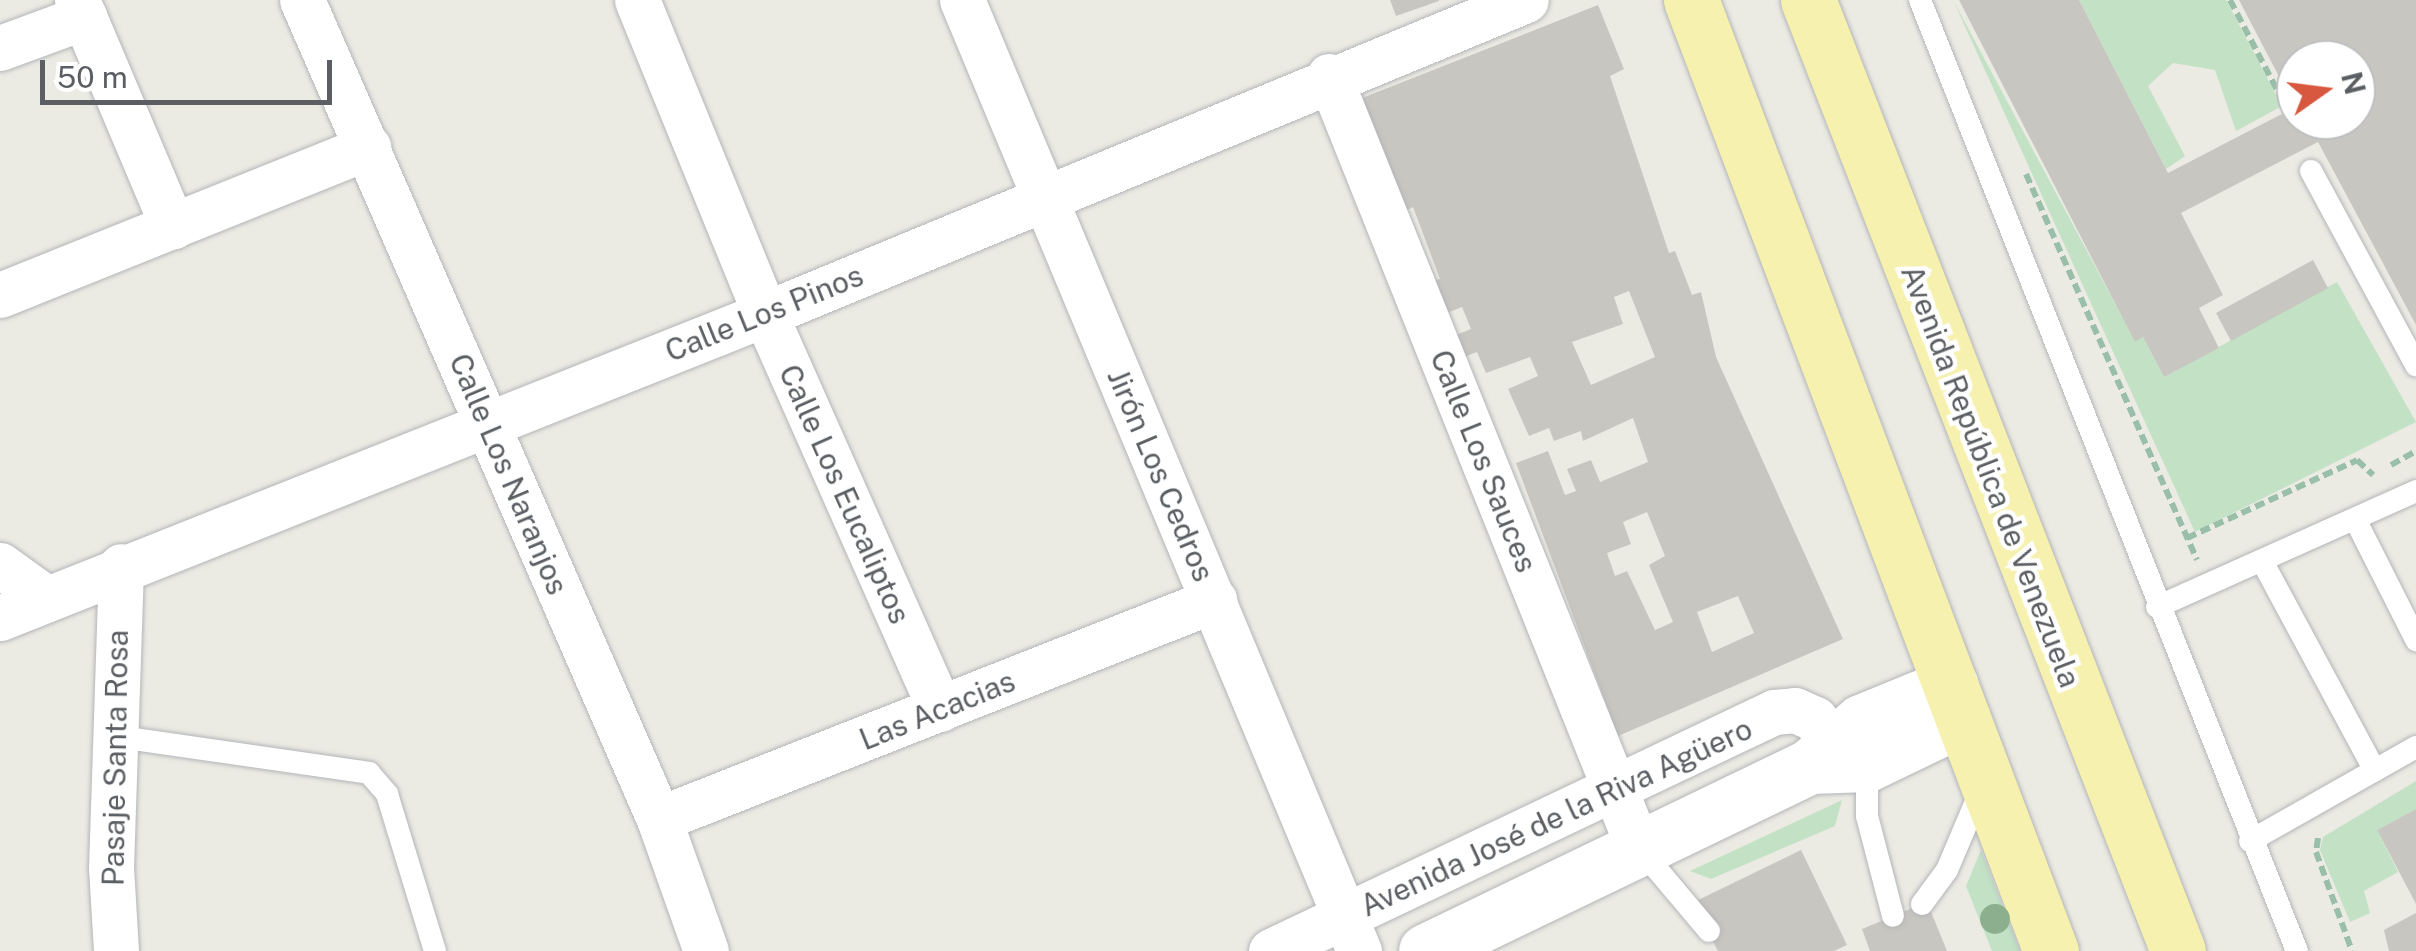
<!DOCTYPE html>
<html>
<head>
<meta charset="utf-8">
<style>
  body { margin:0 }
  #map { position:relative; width:2416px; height:951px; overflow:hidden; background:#ecebe3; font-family:"Public Sans",sans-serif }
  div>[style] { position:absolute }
  .green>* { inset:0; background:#c2e1c5 }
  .building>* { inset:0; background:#c8c6c0 }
  .path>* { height:6px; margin-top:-3px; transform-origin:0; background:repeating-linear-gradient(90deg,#9abfa9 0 10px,transparent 0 15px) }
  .roads { filter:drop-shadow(0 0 2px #b3b5b9) drop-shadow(0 0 2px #b3b5b9) }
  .service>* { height:22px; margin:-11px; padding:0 11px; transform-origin:11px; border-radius:11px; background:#fff }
  .minor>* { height:45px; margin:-22.5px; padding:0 22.5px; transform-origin:22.5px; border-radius:22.5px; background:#fff }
  .tertiary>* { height:55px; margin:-27.5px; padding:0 27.5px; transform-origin:27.5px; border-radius:27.5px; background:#fff }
  .primary>* { height:55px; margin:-27.5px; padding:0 27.5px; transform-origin:27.5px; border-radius:27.5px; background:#f6f1ae }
  .trees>* { width:30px; height:30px; margin:-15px; border-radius:50%; background:#8cb08d }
  span { translate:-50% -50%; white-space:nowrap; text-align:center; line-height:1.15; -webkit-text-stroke:9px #fff; paint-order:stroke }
  .street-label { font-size:30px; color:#5b5e62 }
  .north { position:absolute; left:2276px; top:40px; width:100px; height:100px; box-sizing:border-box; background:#fff; border:2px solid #bdbfc0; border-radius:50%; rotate:76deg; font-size:28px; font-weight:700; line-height:40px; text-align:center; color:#5b5e62 }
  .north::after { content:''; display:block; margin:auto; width:35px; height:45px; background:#d7583e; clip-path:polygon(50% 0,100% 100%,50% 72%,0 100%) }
  .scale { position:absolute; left:40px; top:60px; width:292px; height:45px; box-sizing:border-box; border:5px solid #5b5e62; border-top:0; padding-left:12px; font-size:30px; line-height:35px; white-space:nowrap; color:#5b5e62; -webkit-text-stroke:8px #fff; paint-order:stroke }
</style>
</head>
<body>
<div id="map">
  <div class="green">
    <i style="clip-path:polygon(1953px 0,2135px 341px,2143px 337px,2164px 377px,2337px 282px,2416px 422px,2195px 532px)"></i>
    <i style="clip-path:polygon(2079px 0,2226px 0,2282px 106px,2236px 131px,2215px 70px,2173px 63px,2148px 86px,2185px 156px,2166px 169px)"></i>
    <i style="clip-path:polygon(2416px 781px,2416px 809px,2377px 830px,2398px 872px,2364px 891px,2370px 913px,2350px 922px,2320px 850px,2323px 837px)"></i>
    <i style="clip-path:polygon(1842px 800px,1835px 826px,1711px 879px,1690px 871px)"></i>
    <i style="clip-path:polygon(1981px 850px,2020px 951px,1992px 951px,1966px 886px)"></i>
  </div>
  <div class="building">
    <i style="clip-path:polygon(1390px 0,1439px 0,1439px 1px,1396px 16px)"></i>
    <i style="clip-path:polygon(evenodd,1959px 0,2079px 0,2168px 173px,2295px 107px,2239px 0,2416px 0,2416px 325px,2318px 142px,2181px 213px,2223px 295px,2199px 308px,2219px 348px,2164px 377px,2143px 337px,2135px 342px,1959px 0,2296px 60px,2356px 60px,2356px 120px,2296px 120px,2296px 60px)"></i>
    <i style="clip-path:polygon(evenodd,1598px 5px,1624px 69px,1610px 76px,1669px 253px,1675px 251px,1692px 295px,1701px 292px,1716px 357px,1843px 639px,1618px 736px,1516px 463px,1548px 451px,1565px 495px,1576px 491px,1567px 469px,1591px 460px,1600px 482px,1648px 462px,1633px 418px,1583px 441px,1581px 431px,1554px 441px,1549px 428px,1529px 436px,1508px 389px,1538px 376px,1530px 357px,1486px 373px,1477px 352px,1459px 359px,1451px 337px,1471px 329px,1462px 307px,1442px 315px,1430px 282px,1440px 279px,1413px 207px,1403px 212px,1357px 100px,1598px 5px,1629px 291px,1655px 357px,1591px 385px,1572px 342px,1623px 324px,1614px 297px,1629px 291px,1598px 5px,1647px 512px,1665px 556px,1649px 565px,1673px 622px,1655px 630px,1627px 571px,1615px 576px,1607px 553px,1631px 544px,1623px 522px,1647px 512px,1598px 5px,1738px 596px,1754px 633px,1712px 652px,1697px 612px,1738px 596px)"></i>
    <i style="clip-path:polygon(2313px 260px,2328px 288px,2231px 341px,2216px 313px)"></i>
    <i style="clip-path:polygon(2416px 809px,2416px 904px,2377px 830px)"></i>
    <i style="clip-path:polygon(1801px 850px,1847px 945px,1834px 951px,1718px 951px,1692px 903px)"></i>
    <i style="clip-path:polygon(1927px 902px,1947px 951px,1870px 951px,1862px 929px)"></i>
    <i style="clip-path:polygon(2416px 913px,2416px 951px,2389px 951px,2384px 930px)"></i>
  </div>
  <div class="path">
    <i style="left:2230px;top:0;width:119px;rotate:62.4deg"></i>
    <i style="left:2026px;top:174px;width:422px;rotate:66.1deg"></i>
    <i style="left:2391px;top:465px;width:29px;rotate:-29deg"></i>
    <i style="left:2187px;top:538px;width:187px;rotate:-24.6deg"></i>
    <i style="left:2357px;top:460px;width:22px;rotate:43deg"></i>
    <i style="left:2318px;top:838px;width:14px;rotate:98deg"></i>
    <i style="left:2316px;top:852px;width:105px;rotate:70deg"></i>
  </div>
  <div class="roads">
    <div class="service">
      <i style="left:1920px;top:0;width:1023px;rotate:68.38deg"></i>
      <i style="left:2311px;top:171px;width:221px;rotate:61.6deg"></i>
      <i style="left:2355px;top:519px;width:136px;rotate:63.2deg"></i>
      <i style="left:2262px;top:561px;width:238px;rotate:61.7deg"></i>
      <i style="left:2157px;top:607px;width:284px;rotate:-24.1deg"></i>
      <i style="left:113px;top:736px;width:259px;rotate:8.2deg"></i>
      <i style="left:369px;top:773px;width:28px;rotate:49deg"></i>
      <i style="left:387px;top:794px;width:164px;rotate:73deg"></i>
      <i style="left:1867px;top:764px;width:52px;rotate:90deg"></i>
      <i style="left:1867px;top:816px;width:103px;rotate:75.4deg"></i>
      <i style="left:2250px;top:841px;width:191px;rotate:-29.5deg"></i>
      <i style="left:1640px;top:849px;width:107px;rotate:49.9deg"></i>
      <i style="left:1922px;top:904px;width:42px;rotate:-53.7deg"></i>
      <i style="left:1947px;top:870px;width:87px;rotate:-67deg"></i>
    </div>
    <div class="minor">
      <i style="left:77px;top:0;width:246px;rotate:67.1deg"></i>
      <i style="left:302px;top:0;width:893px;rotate:66.45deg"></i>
      <i style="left:659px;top:819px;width:140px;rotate:70.4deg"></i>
      <i style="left:637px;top:0;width:339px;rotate:67.8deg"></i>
      <i style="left:765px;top:314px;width:432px;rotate:66.1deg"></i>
      <i style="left:962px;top:0;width:1031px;rotate:67.34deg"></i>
      <i style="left:0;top:48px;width:90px;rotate:-20.3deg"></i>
      <i style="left:1329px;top:76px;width:831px;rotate:68.16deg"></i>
      <i style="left:0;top:295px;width:397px;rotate:-21.9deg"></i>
      <i style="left:0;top:565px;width:53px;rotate:35.8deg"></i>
      <i style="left:0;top:618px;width:823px;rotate:-21.67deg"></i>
      <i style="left:765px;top:314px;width:823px;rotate:-22.42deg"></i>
      <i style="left:659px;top:819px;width:597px;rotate:-21.53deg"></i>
      <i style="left:116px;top:951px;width:83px;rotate:-93.4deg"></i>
      <i style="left:111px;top:868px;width:302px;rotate:-88.1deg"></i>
      <i style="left:1271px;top:951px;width:557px;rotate:-25.41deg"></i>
      <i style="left:1774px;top:712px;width:21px;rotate:-5deg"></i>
      <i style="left:1795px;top:710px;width:22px;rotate:24deg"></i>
      <i style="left:1815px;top:719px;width:29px;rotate:55deg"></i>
    </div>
    <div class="tertiary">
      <i style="left:1810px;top:766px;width:57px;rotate:-2deg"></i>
      <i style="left:1867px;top:764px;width:106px;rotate:-25.6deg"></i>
      <i style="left:1426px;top:951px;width:426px;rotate:-25.7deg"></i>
      <i style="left:1810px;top:766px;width:67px;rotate:-40.8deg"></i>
      <i style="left:1861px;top:722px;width:97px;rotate:-22.3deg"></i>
    </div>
    <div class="primary">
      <i style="left:1691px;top:0;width:1017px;rotate:69.27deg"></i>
      <i style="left:1808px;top:0;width:1020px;rotate:68.74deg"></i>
    </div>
  </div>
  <div class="trees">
    <i style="left:1995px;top:919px"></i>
  </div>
  <div class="street-label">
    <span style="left:764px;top:313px;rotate:-22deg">Calle Los Pinos</span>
    <span style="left:1484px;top:461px;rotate:68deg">Calle Los Sauces</span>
    <span style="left:509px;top:474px;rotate:67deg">Calle Los Naranjos</span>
    <span style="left:1161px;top:475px;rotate:67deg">Jirón Los Cedros</span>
    <span style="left:1991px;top:476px;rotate:69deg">Avenida República de Venezuela</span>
    <span style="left:845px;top:494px;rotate:66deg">Calle Los Eucaliptos</span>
    <span style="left:937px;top:710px;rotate:-22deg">Las Acacias</span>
    <span style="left:115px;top:758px;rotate:-89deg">Pasaje Santa Rosa</span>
    <span style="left:1556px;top:817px;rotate:-25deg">Avenida José de la Riva Agüero</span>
  </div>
  <div class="north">N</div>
  <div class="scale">50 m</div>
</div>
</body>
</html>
